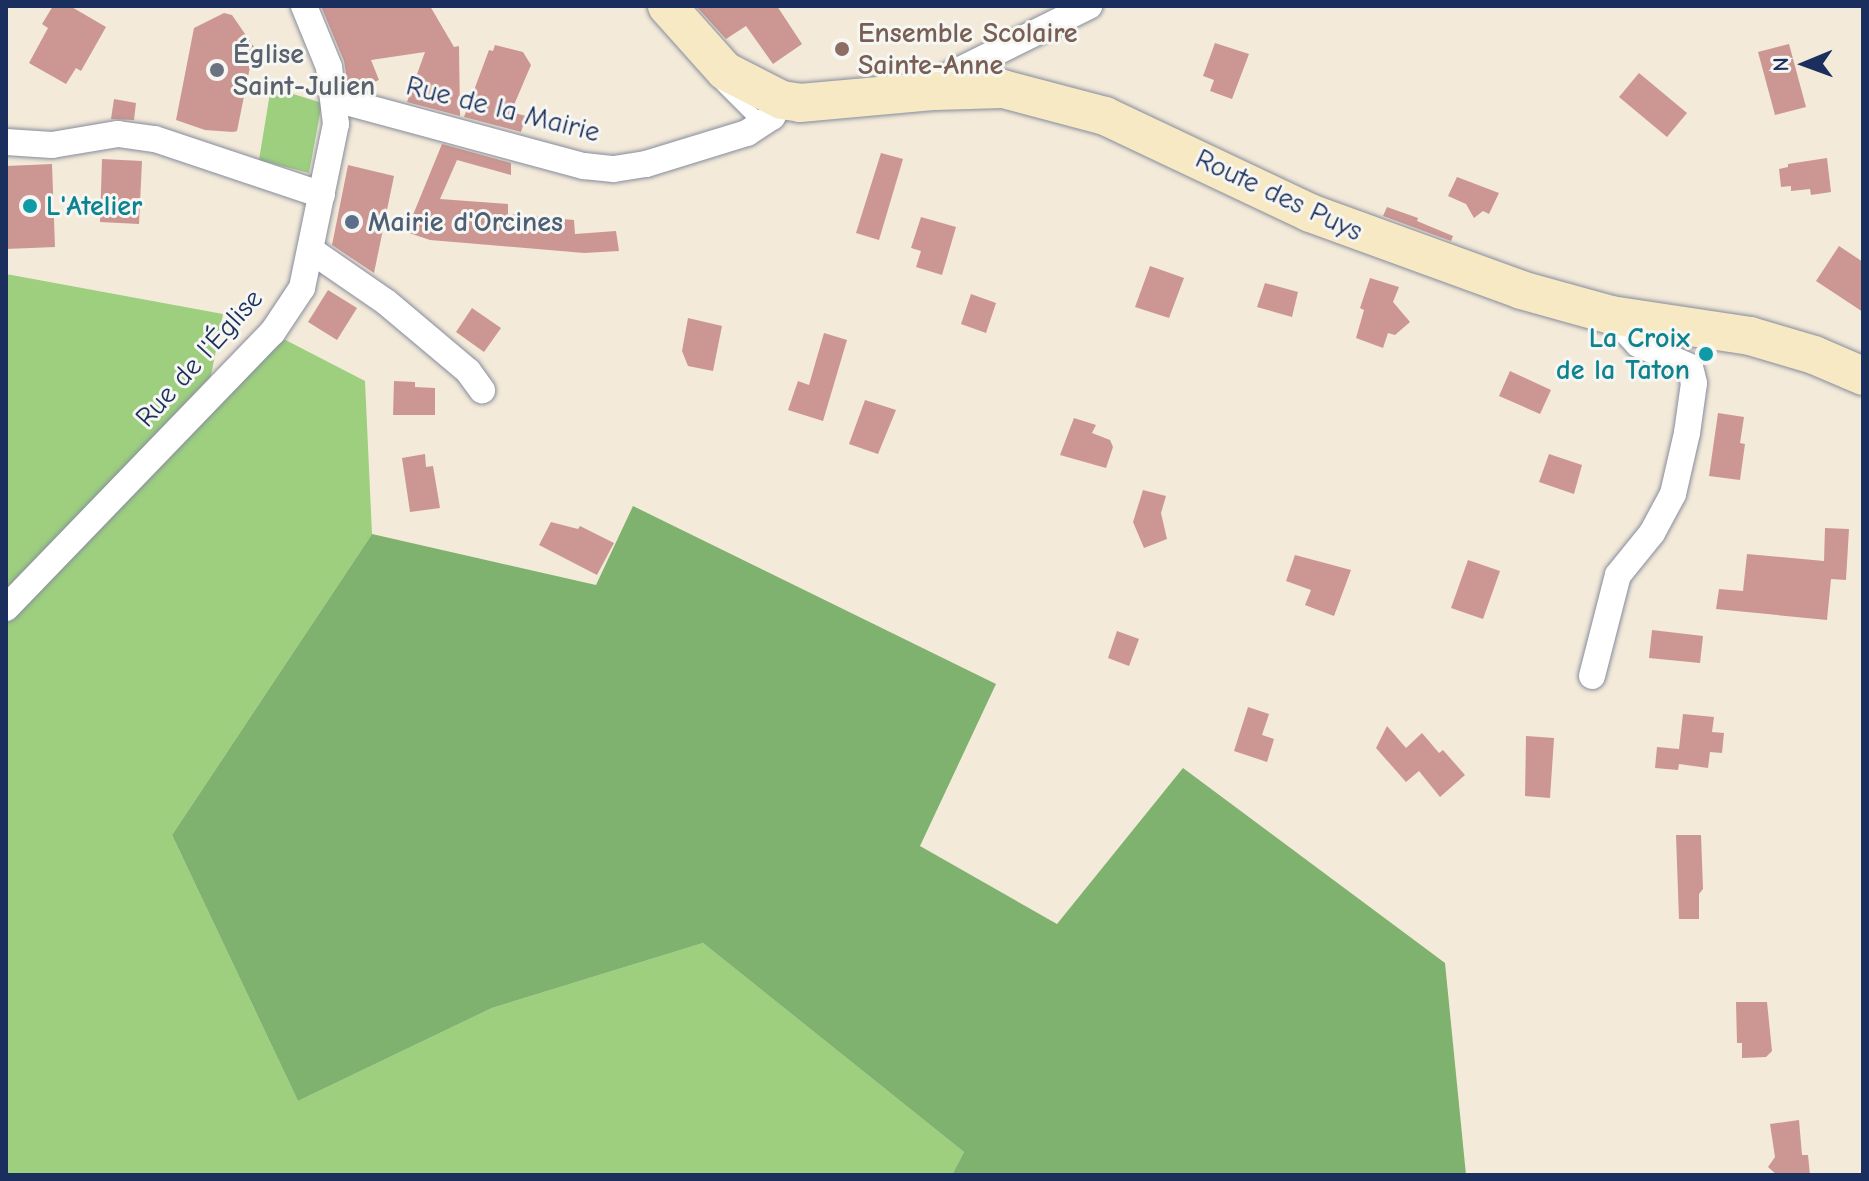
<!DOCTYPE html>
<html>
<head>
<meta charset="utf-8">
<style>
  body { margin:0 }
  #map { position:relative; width:1869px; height:1181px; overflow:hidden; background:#f3ead9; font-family:"Comic Neue",sans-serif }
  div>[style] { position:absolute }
  .green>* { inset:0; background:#9dcf7f }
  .forest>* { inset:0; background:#7eb26e }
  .building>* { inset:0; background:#cc9792 }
  .roads { filter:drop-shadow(0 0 2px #878c9c) drop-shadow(0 0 2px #878c9c) }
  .lane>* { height:14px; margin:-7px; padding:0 7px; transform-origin:7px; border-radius:7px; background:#fff }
  .street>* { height:26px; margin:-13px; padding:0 13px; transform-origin:13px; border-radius:13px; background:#fff }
  .secondary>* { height:38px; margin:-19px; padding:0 19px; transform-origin:19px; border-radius:19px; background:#f6e9c3 }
  .dots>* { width:22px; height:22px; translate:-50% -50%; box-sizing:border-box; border:4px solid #f6f6f2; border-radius:50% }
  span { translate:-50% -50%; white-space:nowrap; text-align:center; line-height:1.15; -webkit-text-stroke:6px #f6f6f2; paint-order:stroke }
  .education-label { font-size:28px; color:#785e54; font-weight:700 }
  .left { translate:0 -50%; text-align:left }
  .worship-label { font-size:28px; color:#5b616d; font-weight:700 }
  .street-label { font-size:28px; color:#1b2f5e }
  .culture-label { font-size:28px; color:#0d838f; font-weight:700 }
  .right { translate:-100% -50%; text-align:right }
  .service-label { font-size:28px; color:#4e5e75; font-weight:700 }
  .frame { position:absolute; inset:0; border:8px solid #1b2f5e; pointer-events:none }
  .north { position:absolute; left:1765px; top:24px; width:80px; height:80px; -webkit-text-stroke:6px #f6f6f2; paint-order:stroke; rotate:269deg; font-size:22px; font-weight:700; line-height:32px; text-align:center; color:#1b2f5e }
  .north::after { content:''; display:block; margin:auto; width:28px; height:36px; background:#1b2f5e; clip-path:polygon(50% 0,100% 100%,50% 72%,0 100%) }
</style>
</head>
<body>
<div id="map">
  <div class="green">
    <i style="clip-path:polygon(271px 87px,322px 103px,309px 173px,259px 160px)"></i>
    <i style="clip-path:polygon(6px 274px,223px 314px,208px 391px,6px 594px)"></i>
    <i style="clip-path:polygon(272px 333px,365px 381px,372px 534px,172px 835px,298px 1101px,492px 1008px,703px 943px,964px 1152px,952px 1175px,6px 1175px,6px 608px)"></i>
  </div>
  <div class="forest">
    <i style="clip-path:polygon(633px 506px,996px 684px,920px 846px,1057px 924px,1183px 768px,1445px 963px,1466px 1175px,952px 1175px,964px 1152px,703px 943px,492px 1008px,298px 1101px,172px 835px,372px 534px,596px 585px)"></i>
  </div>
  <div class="building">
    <i style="clip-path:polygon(53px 6px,70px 6px,106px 27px,81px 71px,76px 68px,66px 84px,29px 63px,48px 28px,42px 24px)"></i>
    <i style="clip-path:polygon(321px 6px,430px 6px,454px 47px,459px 46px,460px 116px,407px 102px,425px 52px,371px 60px,379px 80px,358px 89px,348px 86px,344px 61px)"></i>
    <i style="clip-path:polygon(696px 6px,777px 6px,802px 44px,773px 64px,746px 26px,726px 39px)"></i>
    <i style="clip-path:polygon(224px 13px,232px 15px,254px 47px,237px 131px,233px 132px,205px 130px,176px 120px,194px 28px)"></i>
    <i style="clip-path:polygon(1215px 43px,1249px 54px,1232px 99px,1210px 91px,1214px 80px,1203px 76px)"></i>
    <i style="clip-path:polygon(1789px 44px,1806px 107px,1775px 115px,1758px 52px)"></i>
    <i style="clip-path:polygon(495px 45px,523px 52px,531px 65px,511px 112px,526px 116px,521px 132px,464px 117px,489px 50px,493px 51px)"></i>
    <i style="clip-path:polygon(1639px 73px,1687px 113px,1667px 137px,1619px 97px)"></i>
    <i style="clip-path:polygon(114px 99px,136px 103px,134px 120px,111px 119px)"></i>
    <i style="clip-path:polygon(442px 144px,511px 163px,511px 175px,457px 160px,440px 199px,508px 204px,508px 214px,574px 220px,575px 234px,616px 231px,619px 251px,584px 253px,430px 240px,406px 232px)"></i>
    <i style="clip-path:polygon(881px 153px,903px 159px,879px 240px,856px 233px)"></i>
    <i style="clip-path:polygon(1827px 158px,1831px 192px,1811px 195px,1810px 189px,1791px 191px,1791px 186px,1781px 187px,1779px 169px,1788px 167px,1788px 164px)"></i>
    <i style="clip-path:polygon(102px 159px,142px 161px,139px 224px,100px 222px)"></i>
    <i style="clip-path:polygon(52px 164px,55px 247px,6px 249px,6px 166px)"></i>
    <i style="clip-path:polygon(348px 165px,394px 176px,374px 273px,332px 245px)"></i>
    <i style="clip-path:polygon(1457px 177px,1499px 193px,1489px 214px,1483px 211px,1474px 218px,1466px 204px,1448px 196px)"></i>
    <i style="clip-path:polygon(1387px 207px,1418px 218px,1417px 221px,1453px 236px,1451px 241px,1383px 216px)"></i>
    <i style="clip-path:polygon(921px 217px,956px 227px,942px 275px,916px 267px,921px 251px,911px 248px)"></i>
    <i style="clip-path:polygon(1839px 246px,1863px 262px,1863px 312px,1816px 281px)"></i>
    <i style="clip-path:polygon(1150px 266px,1184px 278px,1169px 318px,1135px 307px)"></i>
    <i style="clip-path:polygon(1370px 278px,1399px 287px,1393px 302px,1410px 322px,1395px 335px,1388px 333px,1383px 348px,1356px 338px,1364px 310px,1360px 308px)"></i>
    <i style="clip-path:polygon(1265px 283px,1298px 292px,1292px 317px,1257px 307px)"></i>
    <i style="clip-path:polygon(328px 290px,357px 308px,337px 340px,308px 322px)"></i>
    <i style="clip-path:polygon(971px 294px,996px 303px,986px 333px,961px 324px)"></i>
    <i style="clip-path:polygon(472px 308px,501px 328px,484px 352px,456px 332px)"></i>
    <i style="clip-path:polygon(688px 318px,722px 326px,713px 371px,688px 366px,682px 351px)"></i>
    <i style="clip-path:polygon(824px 333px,847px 340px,823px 421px,788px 410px,798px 381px,809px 385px)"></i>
    <i style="clip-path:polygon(1510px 371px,1551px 390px,1540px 414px,1499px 396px)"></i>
    <i style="clip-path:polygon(394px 381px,415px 382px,415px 387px,435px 388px,435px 415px,393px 415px)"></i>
    <i style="clip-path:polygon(865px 400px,896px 410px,878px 454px,849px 444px)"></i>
    <i style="clip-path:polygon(1718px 413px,1744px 417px,1740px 443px,1745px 444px,1740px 480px,1709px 476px)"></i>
    <i style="clip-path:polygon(1074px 418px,1096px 425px,1092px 433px,1110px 440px,1113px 447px,1106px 468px,1060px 455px)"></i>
    <i style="clip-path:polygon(425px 454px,426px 467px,433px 466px,440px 508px,410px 512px,402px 458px)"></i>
    <i style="clip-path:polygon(1549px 454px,1582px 465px,1574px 494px,1539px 482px)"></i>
    <i style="clip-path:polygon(1143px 490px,1166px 496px,1161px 513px,1167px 539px,1144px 548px,1133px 522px)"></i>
    <i style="clip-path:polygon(551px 522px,578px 529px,580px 526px,614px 543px,597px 575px,539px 545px)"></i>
    <i style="clip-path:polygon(1825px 528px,1849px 529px,1846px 580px,1831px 579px,1827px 620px,1716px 609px,1719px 589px,1743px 591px,1747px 554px,1824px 561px)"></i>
    <i style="clip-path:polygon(1295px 555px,1351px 570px,1334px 616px,1305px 605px,1311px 590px,1286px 581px)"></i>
    <i style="clip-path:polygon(1468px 560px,1500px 571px,1483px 619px,1451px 608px)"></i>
    <i style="clip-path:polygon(1652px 630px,1703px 636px,1700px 663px,1649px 658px)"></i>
    <i style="clip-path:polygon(1117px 631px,1139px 639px,1129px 666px,1108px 658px)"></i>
    <i style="clip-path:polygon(1248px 707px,1269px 714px,1262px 735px,1274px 739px,1267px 762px,1234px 751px)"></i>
    <i style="clip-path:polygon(1683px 714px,1714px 717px,1712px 732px,1724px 733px,1722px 753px,1710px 752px,1708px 768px,1679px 764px,1678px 770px,1655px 768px,1657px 747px,1679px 749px)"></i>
    <i style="clip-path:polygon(1387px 726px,1406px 748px,1422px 733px,1439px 753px,1443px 750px,1465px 775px,1440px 797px,1419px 771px,1406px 782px,1376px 748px)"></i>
    <i style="clip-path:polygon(1526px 736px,1554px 738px,1550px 798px,1525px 796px)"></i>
    <i style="clip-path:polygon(1676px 835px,1701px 835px,1703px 889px,1699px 894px,1699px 919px,1679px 919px)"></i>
    <i style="clip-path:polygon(1736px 1002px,1767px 1002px,1772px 1051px,1766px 1057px,1742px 1058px,1742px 1043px,1737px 1043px)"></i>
    <i style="clip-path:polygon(1799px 1120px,1802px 1155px,1808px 1155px,1810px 1175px,1777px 1175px,1768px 1167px,1775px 1157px,1770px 1124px)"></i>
  </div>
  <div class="roads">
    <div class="lane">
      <i style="left:722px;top:84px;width:57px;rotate:45deg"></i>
    </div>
    <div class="street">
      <i style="left:935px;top:91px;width:18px;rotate:-52deg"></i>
      <i style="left:946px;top:77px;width:160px;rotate:-26.4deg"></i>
      <i style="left:335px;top:99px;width:258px;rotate:15.1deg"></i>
      <i style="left:584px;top:166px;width:30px;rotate:6deg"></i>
      <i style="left:614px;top:169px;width:32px;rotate:-9deg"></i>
      <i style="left:646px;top:164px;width:106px;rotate:-17.1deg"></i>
      <i style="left:747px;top:133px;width:30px;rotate:-33deg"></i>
      <i style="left:772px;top:117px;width:20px;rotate:-60deg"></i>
      <i style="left:6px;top:142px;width:46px;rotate:3.7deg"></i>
      <i style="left:52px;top:145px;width:67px;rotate:-9.5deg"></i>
      <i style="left:118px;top:134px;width:37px;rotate:8deg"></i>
      <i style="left:155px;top:139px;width:176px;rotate:18.5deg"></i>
      <i style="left:312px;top:251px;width:90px;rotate:34.6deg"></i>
      <i style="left:386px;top:302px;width:107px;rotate:40.1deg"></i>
      <i style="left:468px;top:371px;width:24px;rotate:54deg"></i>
      <i style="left:6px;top:608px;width:383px;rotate:-46deg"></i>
      <i style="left:272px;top:333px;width:54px;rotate:-56.3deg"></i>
      <i style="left:302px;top:288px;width:167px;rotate:-78.3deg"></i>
      <i style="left:336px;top:124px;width:57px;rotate:-97deg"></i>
      <i style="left:329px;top:67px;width:66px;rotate:-112.3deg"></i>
      <i style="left:1592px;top:676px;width:104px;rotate:-75.6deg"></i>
      <i style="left:1618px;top:575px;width:54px;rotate:-51deg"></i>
      <i style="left:1652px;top:533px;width:44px;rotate:-61.7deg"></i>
      <i style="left:1673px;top:494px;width:63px;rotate:-77.1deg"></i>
      <i style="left:1687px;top:433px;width:50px;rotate:-82deg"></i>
      <i style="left:1694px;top:383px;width:16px;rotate:-104deg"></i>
      <i style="left:1690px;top:367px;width:57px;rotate:-156.1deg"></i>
      <i style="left:1638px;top:344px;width:40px;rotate:-133deg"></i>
    </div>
    <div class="secondary">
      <i style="left:667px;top:6px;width:87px;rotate:48.3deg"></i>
      <i style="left:725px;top:71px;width:64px;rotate:27deg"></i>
      <i style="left:782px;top:100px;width:18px;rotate:9deg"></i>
      <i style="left:800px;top:103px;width:136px;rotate:-5.1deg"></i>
      <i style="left:935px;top:91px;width:68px;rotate:-1.7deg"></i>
      <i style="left:1003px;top:89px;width:106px;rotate:14.8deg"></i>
      <i style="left:1105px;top:116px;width:227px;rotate:25.3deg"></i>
      <i style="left:1310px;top:213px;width:225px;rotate:20deg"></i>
      <i style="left:1521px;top:290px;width:93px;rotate:15.5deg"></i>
      <i style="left:1611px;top:315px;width:141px;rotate:8.6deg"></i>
      <i style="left:1750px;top:336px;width:67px;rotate:16.5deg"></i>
      <i style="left:1814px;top:355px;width:53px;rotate:23.2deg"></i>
    </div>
  </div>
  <div class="dots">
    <i style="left:842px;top:49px;background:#8d6e63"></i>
    <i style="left:217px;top:70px;background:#6b7280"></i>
    <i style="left:30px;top:206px;background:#0f9aa8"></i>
    <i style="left:352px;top:222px;background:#5c6f8a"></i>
    <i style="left:1706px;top:354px;background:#0f9aa8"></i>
  </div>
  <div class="education-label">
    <span class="left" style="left:858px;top:49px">Ensemble Scolaire<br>Sainte-Anne</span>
  </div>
  <div class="worship-label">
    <span class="left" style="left:233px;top:70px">Église<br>Saint-Julien</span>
  </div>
  <div class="street-label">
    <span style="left:503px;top:109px;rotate:14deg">Rue de la Mairie</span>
    <span style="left:1279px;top:195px;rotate:25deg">Route des Puys</span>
    <span style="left:199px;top:358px;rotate:-48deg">Rue de l'Église</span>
  </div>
  <div class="culture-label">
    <span class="left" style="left:46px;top:206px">L'Atelier</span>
    <span class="right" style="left:1690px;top:354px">La Croix<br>de la Taton</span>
  </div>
  <div class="service-label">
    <span class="left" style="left:368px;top:222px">Mairie d'Orcines</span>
  </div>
  <div class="frame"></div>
  <div class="north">N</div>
</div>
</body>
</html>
